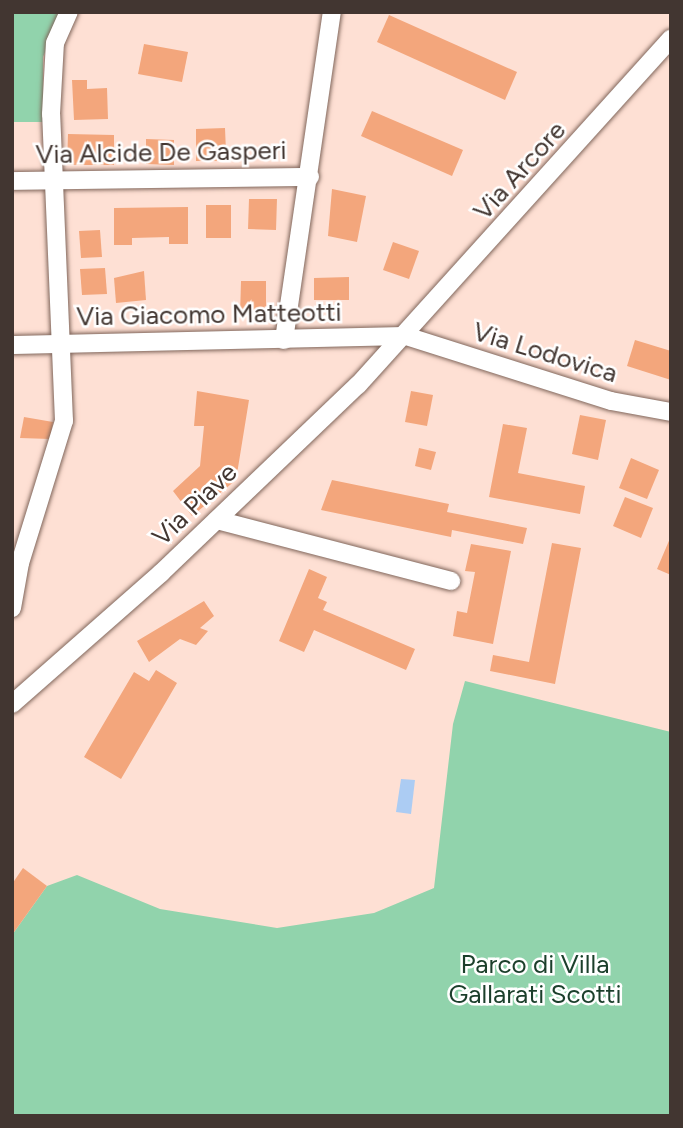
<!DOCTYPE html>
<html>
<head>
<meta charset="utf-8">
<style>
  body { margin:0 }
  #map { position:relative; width:683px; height:1128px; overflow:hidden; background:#fee0d4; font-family:Figtree,sans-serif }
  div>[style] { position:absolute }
  .green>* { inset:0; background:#91d3ac }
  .water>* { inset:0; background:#acccf3 }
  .building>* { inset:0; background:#f3a67c }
  .roads { filter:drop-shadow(0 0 2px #80665b) drop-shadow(0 0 2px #80665b) }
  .minor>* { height:18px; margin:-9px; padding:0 9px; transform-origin:9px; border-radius:9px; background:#fff }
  span { translate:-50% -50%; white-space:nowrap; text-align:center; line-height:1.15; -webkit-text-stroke:5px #fff; paint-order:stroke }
  .street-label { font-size:26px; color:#423631 }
  .park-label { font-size:26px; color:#1b3f2b }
  .frame { position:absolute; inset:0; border:14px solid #423631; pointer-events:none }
</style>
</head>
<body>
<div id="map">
  <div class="green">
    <i style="clip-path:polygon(12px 12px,61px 12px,43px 57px,43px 122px,12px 122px)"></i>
    <i style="clip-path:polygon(465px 681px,671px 732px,671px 1116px,12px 1116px,12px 935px,47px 886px,77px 875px,160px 909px,277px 928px,374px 913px,434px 888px,453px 724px)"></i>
  </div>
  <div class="water">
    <i style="clip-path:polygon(401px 779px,415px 780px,411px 814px,396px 812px)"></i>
  </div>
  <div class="building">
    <i style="clip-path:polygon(389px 15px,517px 72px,505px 100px,377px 42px)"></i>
    <i style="clip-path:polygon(144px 44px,188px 52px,182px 82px,138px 74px)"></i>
    <i style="clip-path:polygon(72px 80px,87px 80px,87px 89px,107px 88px,108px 119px,74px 120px)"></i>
    <i style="clip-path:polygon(372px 111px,463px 150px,452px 176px,361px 136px)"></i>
    <i style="clip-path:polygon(225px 128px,226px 152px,217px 151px,217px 161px,196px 161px,196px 129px)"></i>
    <i style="clip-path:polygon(68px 134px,114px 135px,114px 165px,67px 165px)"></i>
    <i style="clip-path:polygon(146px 139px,174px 140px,174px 165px,146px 164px)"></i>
    <i style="clip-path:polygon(332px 189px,366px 196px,357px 242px,328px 236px)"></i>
    <i style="clip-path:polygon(249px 199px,277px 199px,276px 230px,248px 229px)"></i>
    <i style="clip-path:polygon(206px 205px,231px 205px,231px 238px,206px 238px)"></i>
    <i style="clip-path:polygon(188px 207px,188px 244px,169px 244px,169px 237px,132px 238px,132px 245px,114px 245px,114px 208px)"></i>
    <i style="clip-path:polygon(100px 230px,102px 257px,81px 258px,79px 231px)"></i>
    <i style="clip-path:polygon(393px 242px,419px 251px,409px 279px,383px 270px)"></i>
    <i style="clip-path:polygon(105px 268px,107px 294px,82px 295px,80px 269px)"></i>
    <i style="clip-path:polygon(144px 271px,146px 300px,116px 303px,114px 278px)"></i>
    <i style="clip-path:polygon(349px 277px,349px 300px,314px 300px,314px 278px)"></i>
    <i style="clip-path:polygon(241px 281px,266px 281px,266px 317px,240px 316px)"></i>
    <i style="clip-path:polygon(635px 340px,671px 351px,671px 380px,627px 366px)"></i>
    <i style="clip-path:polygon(197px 391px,249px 400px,236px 480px,192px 516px,173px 491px,200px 466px,204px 426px,194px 426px)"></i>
    <i style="clip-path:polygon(411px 391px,433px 395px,427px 426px,405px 422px)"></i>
    <i style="clip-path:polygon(580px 415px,606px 420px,598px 460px,572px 454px)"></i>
    <i style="clip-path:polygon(24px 417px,53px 422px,50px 439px,20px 438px)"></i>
    <i style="clip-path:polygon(503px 424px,527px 428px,518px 473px,585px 486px,580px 514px,489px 497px)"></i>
    <i style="clip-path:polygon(419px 448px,436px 452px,431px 470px,415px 466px)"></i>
    <i style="clip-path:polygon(631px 458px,659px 470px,647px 499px,619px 488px)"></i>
    <i style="clip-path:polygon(332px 480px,449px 504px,447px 512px,527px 528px,523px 544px,452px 530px,451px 537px,321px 510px)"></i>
    <i style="clip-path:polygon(625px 497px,653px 508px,641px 538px,613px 526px)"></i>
    <i style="clip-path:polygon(671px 536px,671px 575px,657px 569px)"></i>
    <i style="clip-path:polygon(552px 543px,581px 548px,555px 684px,490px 671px,493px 655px,529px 662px)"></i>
    <i style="clip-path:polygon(471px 544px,511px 551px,493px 644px,453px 636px,457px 611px,467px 613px,475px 572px,465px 571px)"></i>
    <i style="clip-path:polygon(309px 569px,327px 577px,318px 598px,327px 602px,323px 610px,415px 649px,406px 670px,314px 630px,304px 652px,279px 641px)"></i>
    <i style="clip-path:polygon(204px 601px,214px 616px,200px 628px,208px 631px,196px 645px,180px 639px,149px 662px,137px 641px)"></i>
    <i style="clip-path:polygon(156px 670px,177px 683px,121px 779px,84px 757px,134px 672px,149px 681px)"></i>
    <i style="clip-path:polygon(23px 868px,47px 886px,12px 935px,12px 884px)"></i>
  </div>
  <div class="roads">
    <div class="minor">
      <i style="left:12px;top:181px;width:298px;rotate:-0.8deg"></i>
      <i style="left:284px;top:340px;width:331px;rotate:-81.7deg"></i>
      <i style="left:12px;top:345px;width:394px;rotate:-1.3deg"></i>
      <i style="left:406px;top:336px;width:215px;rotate:17.6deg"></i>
      <i style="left:611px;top:401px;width:61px;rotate:10.4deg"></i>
      <i style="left:217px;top:520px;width:242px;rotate:14.6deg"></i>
      <i style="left:12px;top:608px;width:46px;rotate:-79.9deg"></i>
      <i style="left:20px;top:563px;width:149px;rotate:-72.8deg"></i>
      <i style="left:64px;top:421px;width:307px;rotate:-92.4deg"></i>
      <i style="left:51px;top:114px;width:71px;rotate:-86.8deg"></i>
      <i style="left:55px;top:43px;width:34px;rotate:-66deg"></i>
      <i style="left:12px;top:704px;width:198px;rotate:-41.3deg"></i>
      <i style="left:161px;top:573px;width:272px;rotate:-43.7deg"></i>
      <i style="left:358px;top:385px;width:467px;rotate:-47.9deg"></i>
    </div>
  </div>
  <div class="street-label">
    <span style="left:161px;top:153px;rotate:-1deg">Via Alcide De Gasperi</span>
    <span style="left:520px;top:171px;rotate:-48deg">Via Arcore</span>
    <span style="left:209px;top:315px;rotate:-1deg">Via Giacomo Matteotti</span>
    <span style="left:545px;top:353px;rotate:17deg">Via Lodovica</span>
    <span style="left:195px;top:505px;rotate:-44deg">Via Piave</span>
  </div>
  <div class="park-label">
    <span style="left:535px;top:980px">Parco di Villa<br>Gallarati Scotti</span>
  </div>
  <div class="frame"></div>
</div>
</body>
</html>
